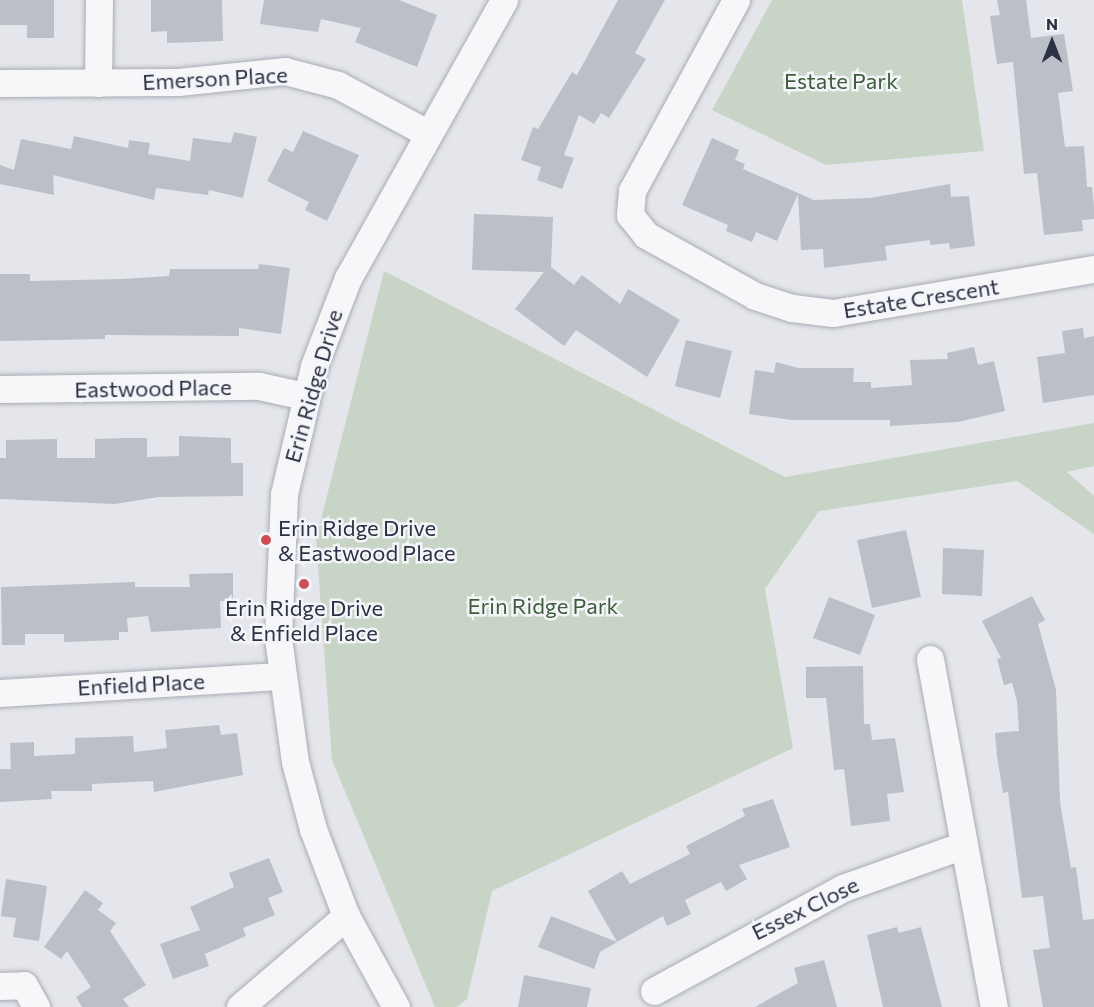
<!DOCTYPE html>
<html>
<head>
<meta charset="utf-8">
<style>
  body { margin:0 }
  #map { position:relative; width:1094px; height:1007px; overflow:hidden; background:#e4e6eb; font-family:Commissioner,sans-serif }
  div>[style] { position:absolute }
  .green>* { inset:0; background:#c8d5c6 }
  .building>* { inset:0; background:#bbbfc8 }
  .roads { filter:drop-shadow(0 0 2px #a9acb5) drop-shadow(0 0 2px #a9acb5) }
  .minor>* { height:27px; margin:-13.5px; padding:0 13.5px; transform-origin:13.5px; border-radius:13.5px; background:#f7f7fa }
  .dots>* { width:16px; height:16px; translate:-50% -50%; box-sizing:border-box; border:3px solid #f4f5f9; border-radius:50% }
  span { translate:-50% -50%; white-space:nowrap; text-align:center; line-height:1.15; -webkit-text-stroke:5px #f4f5f9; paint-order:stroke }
  .street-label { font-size:22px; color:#2c3243 }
  .park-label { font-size:22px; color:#3d5e3a }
  .poi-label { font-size:22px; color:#2c3243 }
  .left { translate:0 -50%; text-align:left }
  .north { position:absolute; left:1022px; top:12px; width:60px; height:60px; -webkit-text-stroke:4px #f4f5f9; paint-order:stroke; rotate:0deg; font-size:16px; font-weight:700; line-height:24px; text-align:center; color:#2c3243 }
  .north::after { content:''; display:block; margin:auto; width:21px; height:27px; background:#2c3243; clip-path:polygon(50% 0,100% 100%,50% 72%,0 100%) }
</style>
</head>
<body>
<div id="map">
  <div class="green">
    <i style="clip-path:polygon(772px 0,962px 0,984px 151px,826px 165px,712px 110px)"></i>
    <i style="clip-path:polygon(384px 271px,785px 477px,1094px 423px,1094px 466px,1067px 472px,1094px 496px,1094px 534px,1017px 481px,819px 511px,765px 589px,793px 748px,492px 891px,467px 999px,457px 1007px,435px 1007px,332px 760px,316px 539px)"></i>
  </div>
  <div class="building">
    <i style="clip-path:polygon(0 0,54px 0,54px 38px,27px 38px,27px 25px,0 25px)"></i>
    <i style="clip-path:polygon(151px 0,222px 0,223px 41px,167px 43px,167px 31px,151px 32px)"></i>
    <i style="clip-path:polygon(264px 0,399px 0,437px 15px,417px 67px,355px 42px,361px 28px,321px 19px,318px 32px,260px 24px)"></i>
    <i style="clip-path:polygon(618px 0,665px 0,635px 53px,646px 59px,609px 118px,601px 113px,594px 124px,579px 115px,564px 155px,574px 158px,562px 189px,537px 180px,541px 167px,521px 160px,533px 127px,538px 129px,572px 72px,577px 75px)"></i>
    <i style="clip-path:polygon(997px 0,1026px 0,1031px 38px,1064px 34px,1073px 91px,1058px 93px,1065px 147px,1084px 146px,1087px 187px,1092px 187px,1094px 207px,1094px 219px,1082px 220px,1083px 231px,1044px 235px,1037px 173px,1024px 174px,1013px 62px,997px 64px,990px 16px,1000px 15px)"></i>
    <i style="clip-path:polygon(303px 131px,359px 155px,327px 221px,305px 210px,309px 202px,267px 181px,284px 148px,293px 152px)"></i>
    <i style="clip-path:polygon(234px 132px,257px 137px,243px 198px,209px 190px,208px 195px,156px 188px,154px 200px,53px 175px,54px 195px,0 184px,0 165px,14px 170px,21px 139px,71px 149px,74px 136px,128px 148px,129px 140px,150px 143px,148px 154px,190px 161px,193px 138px,231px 143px)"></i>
    <i style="clip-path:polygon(712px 138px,739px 150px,735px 160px,745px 164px,743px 169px,814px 200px,870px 198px,950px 184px,951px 197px,969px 196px,975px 246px,950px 249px,949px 243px,930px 245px,930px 240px,885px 246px,887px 260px,824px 268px,823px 249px,801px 250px,798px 194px,777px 241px,756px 232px,752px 242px,726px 231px,728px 225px,682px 205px)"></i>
    <i style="clip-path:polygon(474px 214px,553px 217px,551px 267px,574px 285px,582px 275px,620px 304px,628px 289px,680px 320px,647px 377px,576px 330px,564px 346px,515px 309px,544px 272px,472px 270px)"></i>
    <i style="clip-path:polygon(259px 264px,290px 268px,281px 334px,239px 328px,239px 336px,105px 335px,105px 339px,0 341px,0 274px,30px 274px,30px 281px,122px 279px,169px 276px,170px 269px,258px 269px)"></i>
    <i style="clip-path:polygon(1083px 328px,1084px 338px,1094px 336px,1094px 395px,1043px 403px,1037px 357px,1065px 353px,1062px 331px)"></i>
    <i style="clip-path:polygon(686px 340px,732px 351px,720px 398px,675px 386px)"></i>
    <i style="clip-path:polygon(974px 347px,978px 365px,994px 361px,1005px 411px,958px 422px,890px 426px,890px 420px,791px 420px,749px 414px,755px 370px,774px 373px,776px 362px,798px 368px,854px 368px,853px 382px,871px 382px,871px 388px,912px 385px,910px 360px,948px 359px,947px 353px)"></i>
    <i style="clip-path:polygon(179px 436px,231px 438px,231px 463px,243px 463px,243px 496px,159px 497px,115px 504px,0 499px,0 458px,6px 458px,6px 440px,57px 439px,57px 458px,95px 458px,95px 439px,124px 438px,147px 438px,147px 457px,179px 456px)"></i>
    <i style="clip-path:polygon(906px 530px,921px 597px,872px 608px,857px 540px)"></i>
    <i style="clip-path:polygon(943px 548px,984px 550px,982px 596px,942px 594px)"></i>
    <i style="clip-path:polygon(233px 573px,233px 601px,220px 601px,221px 628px,151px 632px,148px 616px,127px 618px,128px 632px,119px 632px,119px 640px,64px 642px,64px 634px,25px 634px,25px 645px,2px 645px,1px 587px,135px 582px,135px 587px,190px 587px,189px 574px)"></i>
    <i style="clip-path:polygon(1032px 596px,1045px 620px,1038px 624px,1056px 690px,1060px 802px,1071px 868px,1076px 867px,1083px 920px,1094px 919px,1094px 1007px,1043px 1007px,1033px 950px,1050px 948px,1043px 896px,1022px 898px,1008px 792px,1003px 793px,997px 756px,995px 733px,1019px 731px,1017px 701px,1012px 683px,1004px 685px,997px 659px,1001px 658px,982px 621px)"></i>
    <i style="clip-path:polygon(829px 597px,875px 615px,860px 655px,813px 638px)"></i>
    <i style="clip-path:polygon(863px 666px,864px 724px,870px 724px,872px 740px,895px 738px,904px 792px,887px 794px,890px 821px,851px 826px,844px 769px,834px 770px,826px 698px,806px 698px,806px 667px)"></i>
    <i style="clip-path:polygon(219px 725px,221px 735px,237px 733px,243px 775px,154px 792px,153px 781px,92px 784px,92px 791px,51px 791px,52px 799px,0 802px,0 769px,11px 769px,10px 743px,34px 742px,34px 756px,75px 754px,75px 738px,133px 736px,134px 752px,167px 748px,165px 730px)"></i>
    <i style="clip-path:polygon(773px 799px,790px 847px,739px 865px,747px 879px,726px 891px,721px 882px,685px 900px,691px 914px,667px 926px,663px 916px,617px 942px,588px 891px,622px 871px,630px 884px,690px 854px,686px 846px,745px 816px,742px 809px)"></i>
    <i style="clip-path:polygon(269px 858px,283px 892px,268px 898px,275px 915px,243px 928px,246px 936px,205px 954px,209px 966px,173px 979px,160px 944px,200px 930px,190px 907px,234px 887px,229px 873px)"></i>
    <i style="clip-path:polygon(6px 879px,47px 886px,39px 941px,13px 937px,16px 918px,1px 916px)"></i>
    <i style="clip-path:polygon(85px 890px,103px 903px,98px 910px,116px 923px,110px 931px,146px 985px,123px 999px,129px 1007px,82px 1007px,76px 997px,91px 987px,67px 951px,61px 959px,44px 947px)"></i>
    <i style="clip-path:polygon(551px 916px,617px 942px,600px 952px,594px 969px,538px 947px)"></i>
    <i style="clip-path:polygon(897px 927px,899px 933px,921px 927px,942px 1007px,883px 1007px,867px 935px)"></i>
    <i style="clip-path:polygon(824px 960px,837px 1007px,755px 1007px,798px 983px,794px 968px)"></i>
    <i style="clip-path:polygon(524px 975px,591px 988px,587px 1007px,518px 1007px)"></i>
  </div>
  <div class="roads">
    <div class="minor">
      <i style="left:736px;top:0;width:217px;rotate:118.6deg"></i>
      <i style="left:632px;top:191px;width:24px;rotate:95deg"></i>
      <i style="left:630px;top:215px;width:26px;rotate:51deg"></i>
      <i style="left:646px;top:235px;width:125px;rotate:29.2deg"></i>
      <i style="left:755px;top:296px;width:39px;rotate:18deg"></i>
      <i style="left:792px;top:308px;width:41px;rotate:7deg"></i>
      <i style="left:833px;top:313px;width:265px;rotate:-9.6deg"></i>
      <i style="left:0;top:83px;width:178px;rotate:-0.3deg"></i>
      <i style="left:178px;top:82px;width:108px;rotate:-5.9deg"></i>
      <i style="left:285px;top:71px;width:55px;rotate:14.8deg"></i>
      <i style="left:338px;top:85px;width:101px;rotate:28.3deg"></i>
      <i style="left:98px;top:83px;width:83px;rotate:-89.3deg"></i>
      <i style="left:0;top:389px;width:259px;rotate:-0.7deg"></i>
      <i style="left:259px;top:386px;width:47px;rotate:12.3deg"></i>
      <i style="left:930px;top:659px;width:354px;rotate:79.6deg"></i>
      <i style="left:0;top:693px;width:282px;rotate:-3.5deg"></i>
      <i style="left:0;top:986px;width:24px;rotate:-2deg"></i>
      <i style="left:24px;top:985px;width:25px;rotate:61deg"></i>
      <i style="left:654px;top:991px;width:215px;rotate:-28.6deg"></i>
      <i style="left:843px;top:888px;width:128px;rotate:-19.6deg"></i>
      <i style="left:240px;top:1007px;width:140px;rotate:-40.6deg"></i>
      <i style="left:396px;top:1007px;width:104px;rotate:-118.8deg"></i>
      <i style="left:346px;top:916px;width:93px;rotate:-110.8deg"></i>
      <i style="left:313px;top:829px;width:69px;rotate:-105deg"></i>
      <i style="left:295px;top:762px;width:125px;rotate:-97.8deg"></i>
      <i style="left:278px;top:638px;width:144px;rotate:-87.6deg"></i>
      <i style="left:284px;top:494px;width:131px;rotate:-76.8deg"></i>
      <i style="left:314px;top:366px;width:94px;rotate:-68.9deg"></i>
      <i style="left:348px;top:278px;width:319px;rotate:-60.7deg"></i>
    </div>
  </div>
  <div class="dots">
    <i style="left:266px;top:540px;background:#ca5055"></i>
    <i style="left:304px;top:584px;background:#ca5055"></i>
  </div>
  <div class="street-label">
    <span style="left:215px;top:78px;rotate:-3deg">Emerson Place</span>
    <span style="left:921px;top:298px;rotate:-9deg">Estate Crescent</span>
    <span style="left:313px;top:386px;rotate:-74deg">Erin Ridge Drive</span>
    <span style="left:153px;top:388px;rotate:-1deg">Eastwood Place</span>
    <span style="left:141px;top:684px;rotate:-3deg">Enfield Place</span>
    <span style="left:805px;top:908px;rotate:-26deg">Essex Close</span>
  </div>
  <div class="park-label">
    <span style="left:841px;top:81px">Estate Park</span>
    <span style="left:543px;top:606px">Erin Ridge Park</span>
  </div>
  <div class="poi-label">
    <span class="left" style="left:278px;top:540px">Erin Ridge Drive<br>&amp; Eastwood Place</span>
    <span style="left:304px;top:620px">Erin Ridge Drive<br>&amp; Enfield Place</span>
  </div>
  <div class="north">N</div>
</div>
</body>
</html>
